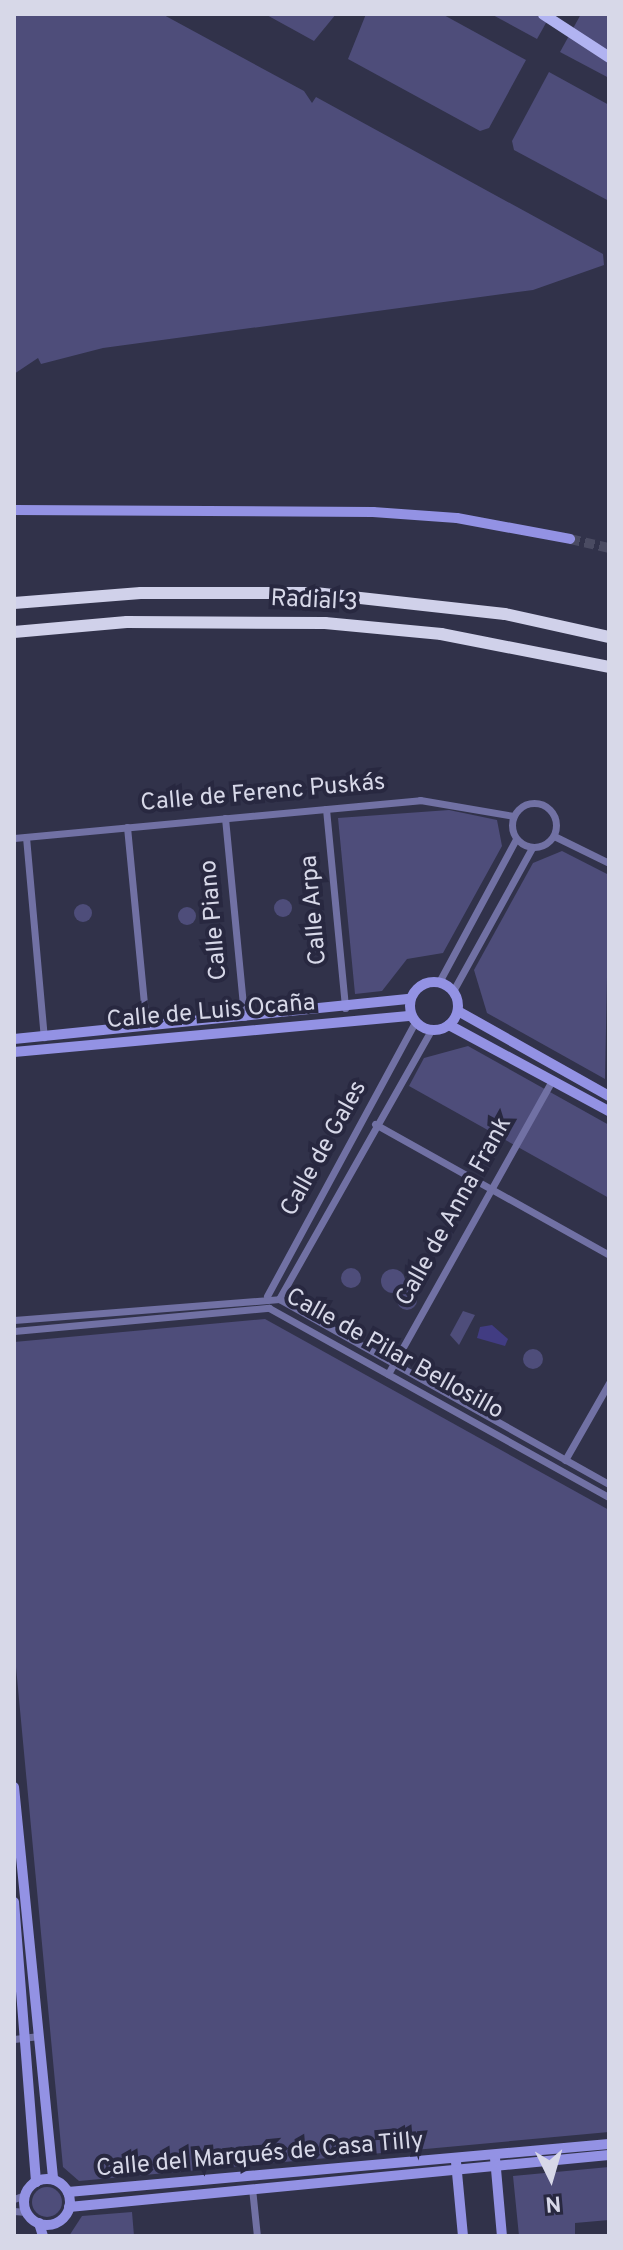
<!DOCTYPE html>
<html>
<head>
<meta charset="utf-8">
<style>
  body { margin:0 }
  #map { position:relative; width:623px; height:2250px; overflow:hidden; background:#31324a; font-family:Overpass,sans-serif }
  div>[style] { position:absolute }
  .green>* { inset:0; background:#4e4d7a }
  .round { border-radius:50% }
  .water>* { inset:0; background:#413c82 }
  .secondary-tunnel>* { height:10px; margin-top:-5px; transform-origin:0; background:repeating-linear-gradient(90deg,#4a4b62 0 10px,transparent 0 15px) }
  .street>* { height:7px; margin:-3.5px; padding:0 3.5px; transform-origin:3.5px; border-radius:3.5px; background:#7171a4 }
  .street>.ring { margin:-3.5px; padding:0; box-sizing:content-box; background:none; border:7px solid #7171a4; border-radius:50% }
  .secondary>* { height:10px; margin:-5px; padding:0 5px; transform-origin:5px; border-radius:5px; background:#9392e4 }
  .secondary>.ring { margin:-5px; padding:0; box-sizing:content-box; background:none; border:10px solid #9392e4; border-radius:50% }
  .primary>* { height:11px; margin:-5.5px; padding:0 5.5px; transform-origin:5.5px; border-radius:5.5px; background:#b1b3f1 }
  .highway>* { height:12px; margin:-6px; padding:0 6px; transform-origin:6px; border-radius:6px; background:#d0d1ea }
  span { translate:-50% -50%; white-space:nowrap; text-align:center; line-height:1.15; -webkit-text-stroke:8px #282840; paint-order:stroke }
  .street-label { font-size:24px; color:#d7d8e8 }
  .frame { position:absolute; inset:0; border:16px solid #d7d8e8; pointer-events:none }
  .north { position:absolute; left:511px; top:2138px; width:80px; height:80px; -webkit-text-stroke:6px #282840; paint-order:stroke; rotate:175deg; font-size:22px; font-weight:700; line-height:32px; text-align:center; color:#d7d8e8 }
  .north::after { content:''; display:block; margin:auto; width:28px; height:36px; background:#d7d8e8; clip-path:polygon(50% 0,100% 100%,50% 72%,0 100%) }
</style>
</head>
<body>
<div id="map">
  <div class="green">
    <i style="clip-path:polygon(14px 14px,162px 14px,304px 91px,312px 103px,316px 97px,603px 254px,604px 265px,533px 290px,103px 348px,41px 364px,38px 358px,14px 374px)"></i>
    <i style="clip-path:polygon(265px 14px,336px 14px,314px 41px)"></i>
    <i style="clip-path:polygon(366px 14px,442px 14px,526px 60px,489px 128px,480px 131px,348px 59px)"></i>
    <i style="clip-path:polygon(491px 14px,551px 14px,537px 39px)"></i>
    <i style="clip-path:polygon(581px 14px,609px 14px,609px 78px,560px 52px)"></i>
    <i style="clip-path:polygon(549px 72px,609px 105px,609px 201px,514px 150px,512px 141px)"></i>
    <i style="clip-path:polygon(449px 810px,497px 820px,502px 846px,443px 953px,407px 959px,382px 991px,355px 994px,338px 818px)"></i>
    <i style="clip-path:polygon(562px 851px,609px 875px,605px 1079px,487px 1013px,474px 970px,533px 863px)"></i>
    <i class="round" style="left:274px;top:899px;width:18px;height:18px"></i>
    <i class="round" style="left:74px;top:904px;width:18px;height:18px"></i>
    <i class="round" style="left:178px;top:907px;width:18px;height:18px"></i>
    <i style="clip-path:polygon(468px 1046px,609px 1125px,609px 1198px,409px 1086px,424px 1058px)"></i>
    <i class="round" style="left:341px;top:1268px;width:20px;height:20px"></i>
    <i class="round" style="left:381px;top:1269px;width:24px;height:24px"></i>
    <i class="round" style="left:397px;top:1290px;width:20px;height:20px"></i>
    <i style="clip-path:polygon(463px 1311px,475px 1315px,459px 1345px,450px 1335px)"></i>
    <i style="clip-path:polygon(265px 1319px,609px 1510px,609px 2132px,79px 2181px,63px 2167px,14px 1646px,14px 1342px)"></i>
    <i class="round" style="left:523px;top:1349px;width:20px;height:20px"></i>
    <i style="clip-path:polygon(609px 2167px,609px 2220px,575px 2223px,575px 2236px,519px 2236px,513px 2176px)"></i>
    <i class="round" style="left:32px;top:2187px;width:30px;height:30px"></i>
    <i style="clip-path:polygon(132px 2212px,134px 2236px,69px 2236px,82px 2216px)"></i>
  </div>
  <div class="water">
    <i style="clip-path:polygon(492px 1325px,508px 1339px,505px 1346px,477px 1338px,480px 1327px)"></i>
  </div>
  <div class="secondary-tunnel">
    <i style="left:570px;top:539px;width:40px;rotate:13deg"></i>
  </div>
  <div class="street">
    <i class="ring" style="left:512px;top:803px;width:37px;height:37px"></i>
    <i style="left:326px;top:809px;width:200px;rotate:84.5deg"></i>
    <i style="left:225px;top:818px;width:200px;rotate:84.5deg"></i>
    <i style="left:127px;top:827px;width:200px;rotate:84.5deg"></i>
    <i style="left:554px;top:836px;width:61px;rotate:26.1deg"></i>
    <i style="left:26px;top:837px;width:201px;rotate:84.9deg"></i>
    <i style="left:14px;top:838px;width:408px;rotate:-5.3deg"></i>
    <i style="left:420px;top:800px;width:95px;rotate:9.7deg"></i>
    <i style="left:439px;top:982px;width:162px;rotate:-61.7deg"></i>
    <i style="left:453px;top:991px;width:163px;rotate:-61.1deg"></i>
    <i style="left:375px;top:1124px;width:268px;rotate:29.2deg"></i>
    <i style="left:267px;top:1296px;width:311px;rotate:-61.6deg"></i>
    <i style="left:279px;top:1299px;width:309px;rotate:-60.5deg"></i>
    <i style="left:14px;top:1320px;width:266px;rotate:-4.5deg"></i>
    <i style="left:279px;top:1299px;width:378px;rotate:29.3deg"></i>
    <i style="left:14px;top:1331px;width:256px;rotate:-5.2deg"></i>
    <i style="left:269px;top:1308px;width:389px;rotate:29.1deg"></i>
    <i style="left:388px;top:1374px;width:337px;rotate:-60.8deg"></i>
    <i style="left:565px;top:1460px;width:89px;rotate:-60.3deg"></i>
    <i style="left:14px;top:2039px;width:25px;rotate:-7deg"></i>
    <i style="left:252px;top:2188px;width:48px;rotate:84.1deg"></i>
    <i style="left:14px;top:2199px;width:12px;rotate:-20deg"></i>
    <i style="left:14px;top:2211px;width:12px;rotate:5deg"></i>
  </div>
  <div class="secondary">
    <i style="left:14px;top:510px;width:359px;rotate:0.3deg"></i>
    <i style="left:373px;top:512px;width:84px;rotate:4.1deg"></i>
    <i style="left:457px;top:518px;width:115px;rotate:10.5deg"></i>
    <i class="ring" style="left:410px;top:982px;width:38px;height:38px"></i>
    <i style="left:458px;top:1011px;width:173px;rotate:29.4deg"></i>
    <i style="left:449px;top:1025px;width:182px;rotate:28.3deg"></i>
    <i style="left:14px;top:1039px;width:398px;rotate:-5.8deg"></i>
    <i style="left:14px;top:1052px;width:399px;rotate:-5.2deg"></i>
    <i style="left:14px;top:1787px;width:394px;rotate:84.3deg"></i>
    <i style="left:14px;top:1902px;width:281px;rotate:85.5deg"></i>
    <i style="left:495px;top:2158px;width:78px;rotate:84.9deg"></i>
    <i style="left:456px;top:2162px;width:74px;rotate:84.6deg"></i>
    <i class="ring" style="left:24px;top:2179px;width:36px;height:36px"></i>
    <i style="left:68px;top:2192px;width:543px;rotate:-5.07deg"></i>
    <i style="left:69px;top:2207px;width:542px;rotate:-5.5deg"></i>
    <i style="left:39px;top:2223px;width:14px;rotate:73deg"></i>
  </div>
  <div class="primary">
    <i style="left:543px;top:14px;width:79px;rotate:33.1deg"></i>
  </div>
  <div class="highway">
    <i style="left:14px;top:603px;width:127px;rotate:-4.5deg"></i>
    <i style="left:141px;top:593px;width:174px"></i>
    <i style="left:315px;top:593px;width:191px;rotate:6.3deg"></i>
    <i style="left:505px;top:614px;width:107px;rotate:12.5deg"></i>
    <i style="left:14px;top:632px;width:113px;rotate:-5.1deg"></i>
    <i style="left:127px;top:622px;width:198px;rotate:0.3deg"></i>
    <i style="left:325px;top:623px;width:117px;rotate:5.4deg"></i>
    <i style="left:441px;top:634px;width:171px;rotate:11.1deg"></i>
  </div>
  <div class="street-label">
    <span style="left:314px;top:602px;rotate:3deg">Radial 3</span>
    <span style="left:263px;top:794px;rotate:-5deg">Calle de Ferenc Puskás</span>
    <span style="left:315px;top:910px;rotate:-95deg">Calle Arpa</span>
    <span style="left:215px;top:920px;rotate:-95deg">Calle Piano</span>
    <span style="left:211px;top:1013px;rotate:-5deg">Calle de Luis Ocaña</span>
    <span style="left:325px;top:1149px;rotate:-61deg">Calle de Gales</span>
    <span style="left:455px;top:1212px;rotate:-61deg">Calle de Anna Frank</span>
    <span style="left:394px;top:1355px;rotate:29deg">Calle de Pilar Bellosillo</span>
    <span style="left:260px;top:2156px;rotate:-5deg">Calle del Marqués de Casa Tilly</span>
  </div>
  <div class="frame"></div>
  <div class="north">N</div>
</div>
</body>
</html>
